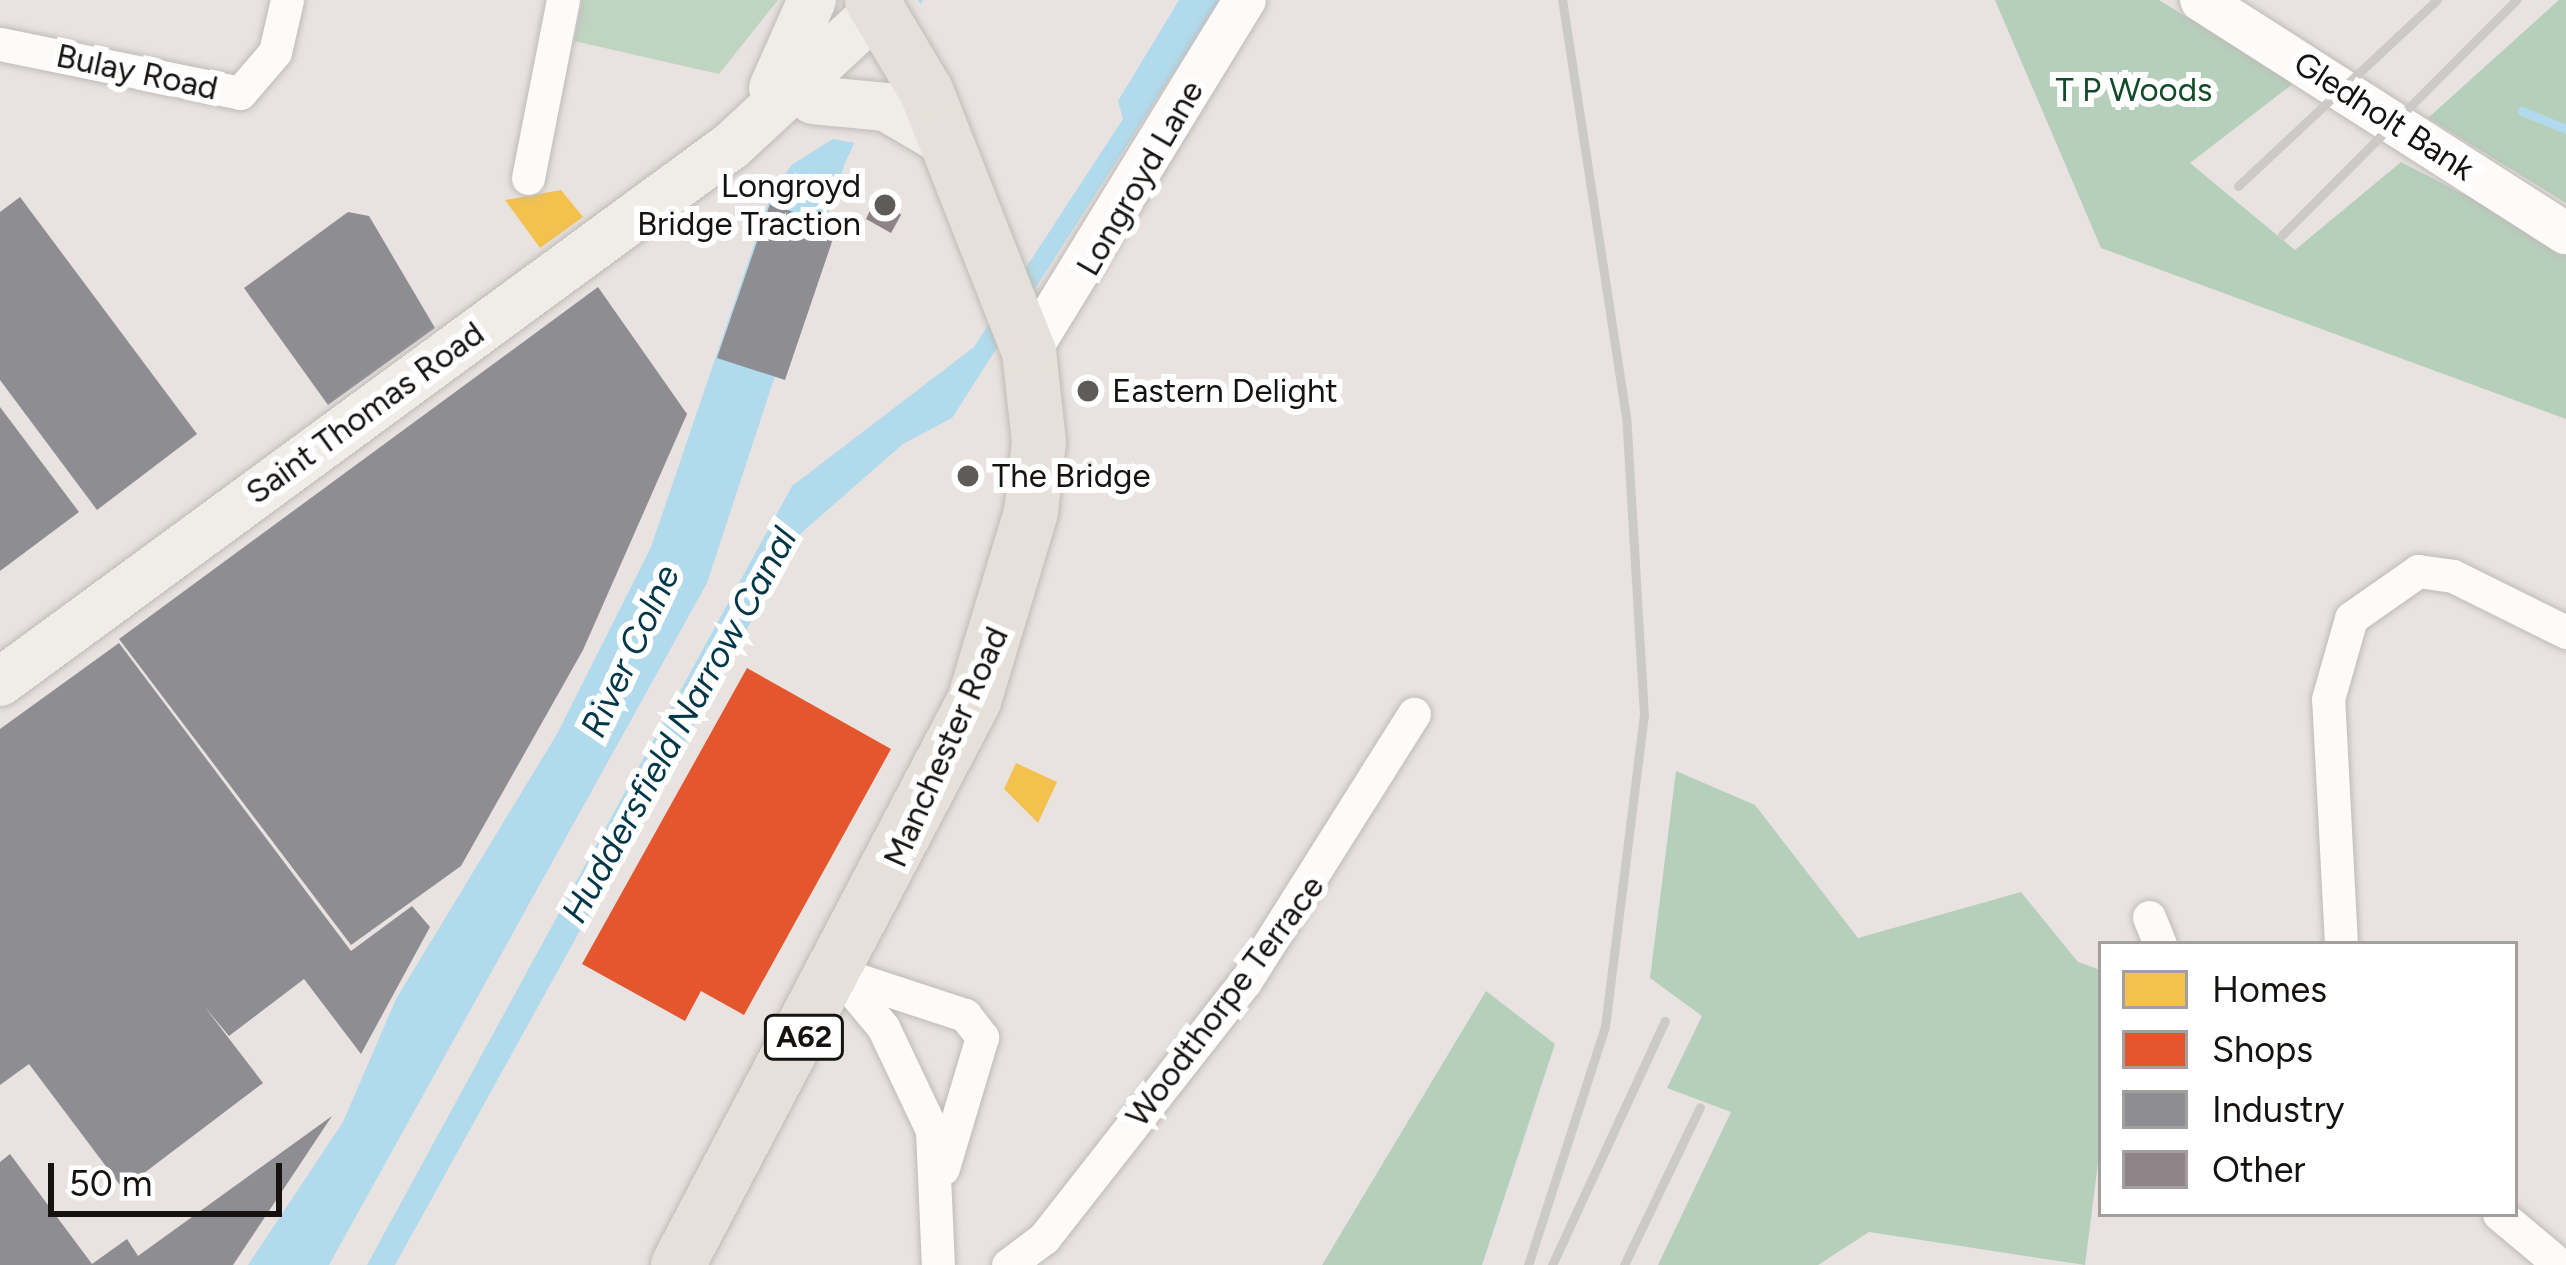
<!DOCTYPE html>
<html>
<head>
<meta charset="utf-8">
<style>
  body { margin:0 }
  #map { position:relative; width:2566px; height:1265px; overflow:hidden; background:#e8e3e0; font-family:Figtree,sans-serif }
  div>[style] { position:absolute }
  .green>* { inset:0; background:#bfd4c1 }
  .forest>* { inset:0; background:#b6cfbb }
  .water>* { inset:0; background:#b1dbec }
  .pier>* { inset:0; background:#e8e3e0 }
  .homes>* { inset:0; background:#f2c14e }
  .shops>* { inset:0; background:#e4572e }
  .industry>* { inset:0; background:#8d8d92 }
  .stream>* { height:9px; margin:-4.5px; padding:0 4.5px; transform-origin:4.5px; border-radius:4.5px; background:#b1dbec }
  .building>* { inset:0; background:#8e8386 }
  .roads { filter:drop-shadow(0 0 3px #bfbbb8) drop-shadow(0 0 3px #bfbbb8) }
  .minor>* { height:33px; margin:-16.5px; padding:0 16.5px; transform-origin:16.5px; border-radius:16.5px; background:#fcfbfa }
  .tertiary>* { height:42px; margin:-21px; padding:0 21px; transform-origin:21px; border-radius:21px; background:#fcfbfa }
  .secondary>* { height:48px; margin:-24px; padding:0 24px; transform-origin:24px; border-radius:24px; background:#f0ede9 }
  .primary>* { height:54px; margin:-27px; padding:0 27px; transform-origin:27px; border-radius:27px; background:#e5e0d9 }
  .rail>* { height:9px; margin:-4.5px; padding:0 4.5px; transform-origin:4.5px; border-radius:4.5px; background:#cbcac8 }
  .dots>* { width:33px; height:33px; translate:-50% -50%; box-sizing:border-box; border:6px solid #fff; border-radius:50% }
  span { translate:-50% -50%; white-space:nowrap; text-align:center; line-height:1.15; -webkit-text-stroke:12px #fff; paint-order:stroke }
  .shield-label span { padding:3px 9px; background:#fff; border:3px solid; border-radius:9px; -webkit-text-stroke-width:0 }
  .shield-label { font-size:30px; color:#151210; font-weight:700 }
  .street-label { font-size:33px; color:#151210 }
  .park-label { font-size:33px; color:#124b2a }
  .poi-label { font-size:33px; color:#151210 }
  .right { translate:-100% -50%; text-align:right }
  .left { translate:0 -50%; text-align:left }
  .water-label { font-size:36px; color:#003749; font-style:italic }
  .legend { position:absolute; left:2098px; top:941px; width:420px; height:276px; box-sizing:border-box; background:#fff; border:3px solid #a1a09f; margin:0; padding:15px 21px; list-style:none; font-size:36px; color:#151210 }
  .legend li { display:flex; align-items:center; gap:24px; height:60px }
  .legend b { width:60px; border:3px solid #a1a09f }
  .scale { position:absolute; left:48px; top:1163px; width:234px; height:54px; box-sizing:border-box; border:6px solid #151210; border-top:0; padding-left:15px; font-size:36px; line-height:42px; white-space:nowrap; color:#151210; -webkit-text-stroke:9px #fff; paint-order:stroke }
</style>
</head>
<body>
<div id="map">
  <div class="green">
    <i style="clip-path:polygon(582px 0,778px 0,719px 74px,574px 41px)"></i>
  </div>
  <div class="forest">
    <i style="clip-path:polygon(1995px 0,2159px 0,2294px 83px,2190px 163px,2295px 250px,2401px 162px,2566px 247px,2566px 419px,2101px 248px)"></i>
    <i style="clip-path:polygon(2559px 0,2566px 0,2566px 203px,2428px 118px)"></i>
    <i style="clip-path:polygon(1676px 771px,1755px 805px,1858px 938px,2021px 892px,2078px 962px,2101px 970px,2101px 1140px,2085px 1265px,1869px 1232px,1818px 1265px,1658px 1265px,1731px 1112px,1667px 1088px,1702px 1016px,1650px 978px)"></i>
    <i style="clip-path:polygon(1486px 991px,1555px 1044px,1482px 1265px,1322px 1265px)"></i>
  </div>
  <div class="water">
    <i style="clip-path:polygon(870px 0,923px 0,845px 163px,707px 583px,329px 1265px,248px 1265px,343px 1122px,396px 999px,557px 734px,651px 547px,772px 192px,811px 139px)"></i>
    <i style="clip-path:polygon(1179px 0,1220px 0,952px 418px,903px 444px,799px 535px,395px 1265px,367px 1265px,792px 486px,974px 347px,1123px 119px,1118px 101px)"></i>
  </div>
  <div class="pier">
    <i style="clip-path:polygon(864px 0,918px 0,924px 10px,860px 144px,833px 139px,783px 170px,834px 90px)"></i>
  </div>
  <div class="homes">
    <i style="clip-path:polygon(561px 190px,583px 217px,540px 248px,505px 200px)"></i>
    <i style="clip-path:polygon(1016px 763px,1057px 782px,1038px 823px,1004px 789px)"></i>
  </div>
  <div class="shops">
    <i style="clip-path:polygon(747px 668px,891px 749px,744px 1015px,701px 991px,685px 1021px,582px 964px)"></i>
  </div>
  <div class="industry">
    <i style="clip-path:polygon(20px 197px,197px 434px,97px 510px,0 380px,0 212px)"></i>
    <i style="clip-path:polygon(770px 204px,837px 227px,785px 380px,717px 358px)"></i>
    <i style="clip-path:polygon(348px 212px,369px 216px,435px 328px,328px 405px,244px 288px)"></i>
    <i style="clip-path:polygon(598px 287px,687px 414px,583px 650px,461px 866px,351px 945px,119px 639px)"></i>
    <i style="clip-path:polygon(0 407px,79px 512px,0 571px)"></i>
    <i style="clip-path:polygon(119px 643px,351px 951px,412px 906px,430px 927px,361px 1054px,304px 979px,229px 1036px,204px 1006px,263px 1083px,123px 1189px,29px 1064px,0 1085px,0 729px)"></i>
    <i style="clip-path:polygon(332px 1116px,233px 1265px,0 1265px,0 1162px,10px 1154px,92px 1264px,127px 1239px,138px 1256px)"></i>
  </div>
  <div class="stream">
    <i style="left:2522px;top:111px;width:48px;rotate:22.2deg"></i>
  </div>
  <div class="building">
    <i style="clip-path:polygon(880px 189px,901px 215px,891px 233px,866px 219px)"></i>
  </div>
  <div class="roads">
    <div class="minor">
      <i style="left:0;top:44px;width:245px;rotate:11.5deg"></i>
      <i style="left:240px;top:93px;width:54px;rotate:-49.5deg"></i>
      <i style="left:275px;top:52px;width:53px;rotate:-77deg"></i>
      <i style="left:528px;top:178px;width:181px;rotate:-78.9deg"></i>
      <i style="left:2149px;top:917px;width:29px;rotate:68deg"></i>
      <i style="left:2341px;top:944px;width:245px;rotate:-93deg"></i>
      <i style="left:2328px;top:699px;width:84px;rotate:-74.1deg"></i>
      <i style="left:2351px;top:618px;width:82px;rotate:-35deg"></i>
      <i style="left:2418px;top:571px;width:35px;rotate:8deg"></i>
      <i style="left:2453px;top:576px;width:126px;rotate:26.4deg"></i>
      <i style="left:838px;top:973px;width:70px;rotate:50.2deg"></i>
      <i style="left:883px;top:1027px;width:114px;rotate:64.6deg"></i>
      <i style="left:932px;top:1130px;width:135px;rotate:87.5deg"></i>
      <i style="left:840px;top:974px;width:132px;rotate:18.2deg"></i>
      <i style="left:965px;top:1015px;width:28px;rotate:52deg"></i>
      <i style="left:982px;top:1037px;width:137px;rotate:106.6deg"></i>
      <i style="left:2499px;top:1214px;width:80px;rotate:39.9deg"></i>
      <i style="left:1008px;top:1265px;width:45px;rotate:-36.9deg"></i>
      <i style="left:1044px;top:1238px;width:325px;rotate:-51.9deg"></i>
      <i style="left:1245px;top:982px;width:317px;rotate:-57.8deg"></i>
    </div>
    <div class="tertiary">
      <i style="left:2201px;top:0;width:433px;rotate:32.6deg"></i>
      <i style="left:1029px;top:352px;width:413px;rotate:-58.5deg"></i>
    </div>
    <div class="secondary">
      <i style="left:773px;top:88px;width:96px;rotate:-66.1deg"></i>
      <i style="left:813px;top:100px;width:73px;rotate:5.5deg"></i>
      <i style="left:886px;top:107px;width:71px;rotate:30.5deg"></i>
      <i style="left:0;top:682px;width:906px;rotate:-36.25deg"></i>
      <i style="left:731px;top:146px;width:200px;rotate:-42.8deg"></i>
    </div>
    <div class="primary">
      <i style="left:678px;top:1265px;width:637px;rotate:-62.31deg"></i>
      <i style="left:974px;top:701px;width:197px;rotate:-73.2deg"></i>
      <i style="left:1031px;top:512px;width:70px;rotate:-83.5deg"></i>
      <i style="left:1039px;top:442px;width:91px;rotate:-96.3deg"></i>
      <i style="left:1029px;top:352px;width:281px;rotate:-111.5deg"></i>
      <i style="left:926px;top:91px;width:106px;rotate:-120.7deg"></i>
    </div>
  </div>
  <div class="rail">
    <i style="left:2238px;top:186px;width:272px;rotate:-43.1deg"></i>
    <i style="left:2282px;top:235px;width:332px;rotate:-45.1deg"></i>
    <i style="left:1528px;top:1265px;width:250px;rotate:-72.1deg"></i>
    <i style="left:1605px;top:1027px;width:313px;rotate:-82.9deg"></i>
    <i style="left:1644px;top:716px;width:300px;rotate:-93.4deg"></i>
    <i style="left:1626px;top:417px;width:422px;rotate:-98.7deg"></i>
    <i style="left:1552px;top:1265px;width:269px;rotate:-65.2deg"></i>
    <i style="left:1624px;top:1265px;width:175px;rotate:-64.3deg"></i>
  </div>
  <div class="dots">
    <i style="left:885px;top:205px;background:#5f5b59"></i>
    <i style="left:1088px;top:391px;background:#5f5b59"></i>
    <i style="left:968px;top:476px;background:#5f5b59"></i>
  </div>
  <div class="shield-label">
    <span style="left:804px;top:1037px">A62</span>
  </div>
  <div class="street-label">
    <span style="left:137px;top:72px;rotate:12deg">Bulay Road</span>
    <span style="left:2384px;top:116px;rotate:33deg">Gledholt Bank</span>
    <span style="left:1140px;top:178px;rotate:-60deg">Longroyd Lane</span>
    <span style="left:365px;top:413px;rotate:-36deg">Saint Thomas Road</span>
    <span style="left:946px;top:747px;rotate:-66deg">Manchester Road</span>
    <span style="left:1225px;top:1001px;rotate:-53deg">Woodthorpe Terrace</span>
  </div>
  <div class="park-label">
    <span style="left:2134px;top:90px">T P Woods</span>
  </div>
  <div class="poi-label">
    <span class="right" style="left:861px;top:205px">Longroyd<br>Bridge Traction</span>
    <span class="left" style="left:1112px;top:391px">Eastern Delight</span>
    <span class="left" style="left:992px;top:476px">The Bridge</span>
  </div>
  <div class="water-label">
    <span style="left:630px;top:651px;rotate:-65deg">River Colne</span>
    <span style="left:679px;top:725px;rotate:-61deg">Huddersfield Narrow Canal</span>
  </div>
  <ul class="legend">
  <li><b style="height:33px;background:#f2c14e"></b>Homes</li>
  <li><b style="height:33px;background:#e4572e"></b>Shops</li>
  <li><b style="height:33px;background:#8d8d92"></b>Industry</li>
  <li><b style="height:33px;background:#8e8386"></b>Other</li>
  </ul>
  <div class="scale">50 m</div>
</div>
</body>
</html>
